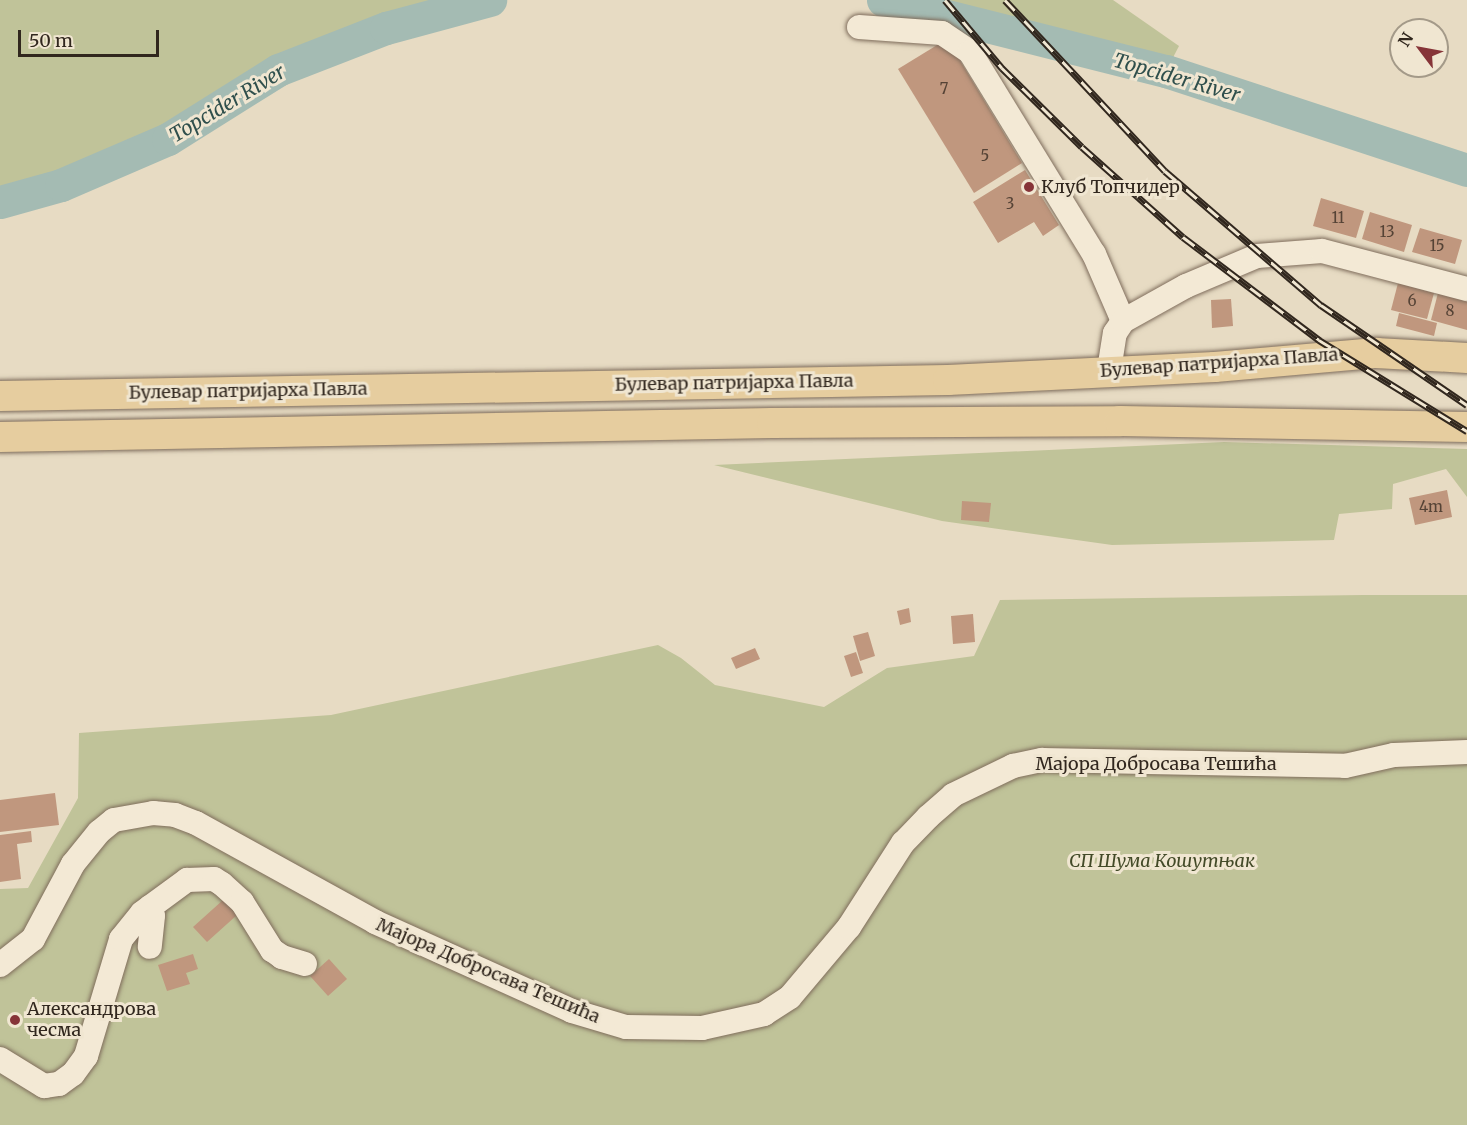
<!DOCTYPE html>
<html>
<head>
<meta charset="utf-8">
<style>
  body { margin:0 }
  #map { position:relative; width:1467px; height:1125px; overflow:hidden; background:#e7dbc3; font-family:Merriweather,serif }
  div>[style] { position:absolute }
  .green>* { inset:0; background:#c0c399 }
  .river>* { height:33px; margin:-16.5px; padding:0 16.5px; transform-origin:16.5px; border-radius:16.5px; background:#a4bbb3 }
  .building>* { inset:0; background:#c0977e }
  .roads { filter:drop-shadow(0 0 2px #7f6d5c) drop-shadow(0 0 2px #7f6d5c) }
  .minor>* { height:24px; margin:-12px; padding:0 12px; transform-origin:12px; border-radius:12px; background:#f3e9d5 }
  .major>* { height:30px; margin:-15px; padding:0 15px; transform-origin:15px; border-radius:15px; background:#e6cd9f }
  .rail>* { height:7px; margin-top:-3.5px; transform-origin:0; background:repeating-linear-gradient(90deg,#f0e6d1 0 14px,#31271e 0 28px); box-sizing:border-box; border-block:2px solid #31271e }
  .dots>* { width:16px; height:16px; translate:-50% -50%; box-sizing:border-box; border:3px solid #f0e6d1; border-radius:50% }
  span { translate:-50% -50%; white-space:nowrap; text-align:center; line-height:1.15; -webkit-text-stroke:6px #f0e6d1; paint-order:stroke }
  .number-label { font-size:15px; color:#554336 }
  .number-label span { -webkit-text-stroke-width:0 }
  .poi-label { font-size:18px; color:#31271e }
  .left { translate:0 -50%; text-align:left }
  .street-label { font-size:18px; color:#31271e }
  .park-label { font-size:18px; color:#434a28; font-style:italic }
  .water-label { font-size:20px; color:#2f4f4c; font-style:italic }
  .north { position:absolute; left:1389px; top:18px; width:60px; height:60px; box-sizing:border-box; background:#f0e6d1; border:2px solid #a49a89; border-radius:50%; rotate:302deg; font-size:16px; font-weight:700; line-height:24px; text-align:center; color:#31271e }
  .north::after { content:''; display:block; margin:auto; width:21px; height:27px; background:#863438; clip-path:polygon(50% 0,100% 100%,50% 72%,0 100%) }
  .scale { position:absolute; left:18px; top:30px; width:141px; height:27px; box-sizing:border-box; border:3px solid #31271e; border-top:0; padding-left:8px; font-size:18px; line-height:21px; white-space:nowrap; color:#31271e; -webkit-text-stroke:4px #f0e6d1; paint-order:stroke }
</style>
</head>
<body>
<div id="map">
  <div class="green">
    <i style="clip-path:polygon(0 0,490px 0,386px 28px,278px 70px,168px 139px,61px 185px,0 202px)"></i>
    <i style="clip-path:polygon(883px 0,1113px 0,1179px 46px,1166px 71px)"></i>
    <i style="clip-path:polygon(1224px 442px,1467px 449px,1467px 497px,1446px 469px,1393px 484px,1392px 509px,1339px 514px,1334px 540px,1112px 545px,942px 521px,714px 465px)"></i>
    <i style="clip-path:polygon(1363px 595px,1467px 595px,1467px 1125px,0 1125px,0 889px,28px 888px,78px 798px,79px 733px,331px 715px,658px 645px,681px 658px,715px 685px,824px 707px,887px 668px,974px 656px,1000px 600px)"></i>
  </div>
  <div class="river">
    <i style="left:883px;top:0;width:292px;rotate:14.1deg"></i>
    <i style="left:1166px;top:71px;width:317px;rotate:18.2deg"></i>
    <i style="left:0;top:202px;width:63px;rotate:-15.6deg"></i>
    <i style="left:61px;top:185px;width:116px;rotate:-23.3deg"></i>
    <i style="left:168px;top:139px;width:130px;rotate:-32.1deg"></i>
    <i style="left:278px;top:70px;width:116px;rotate:-21.3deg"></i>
    <i style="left:386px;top:28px;width:108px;rotate:-15.1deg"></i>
  </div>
  <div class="building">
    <i style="clip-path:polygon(947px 39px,1022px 163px,974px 193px,898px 69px)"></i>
    <i style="clip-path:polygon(1025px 170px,1059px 225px,1043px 236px,1034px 222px,998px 243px,973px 202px)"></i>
    <i style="clip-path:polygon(1321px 198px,1364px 211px,1356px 238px,1313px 226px)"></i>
    <i style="clip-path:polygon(1370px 212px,1412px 225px,1404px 252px,1362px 239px)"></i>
    <i style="clip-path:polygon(1420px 228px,1462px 240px,1455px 264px,1412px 252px)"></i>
    <i style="clip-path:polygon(1398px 283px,1434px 293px,1427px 319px,1391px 310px)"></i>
    <i style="clip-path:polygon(1438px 293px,1467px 301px,1467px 330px,1431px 320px)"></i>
    <i style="clip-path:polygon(1231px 299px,1233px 326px,1212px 328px,1211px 300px)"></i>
    <i style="clip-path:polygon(1399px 313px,1437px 323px,1434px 336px,1396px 326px)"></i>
    <i style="clip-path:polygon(1447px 490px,1452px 517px,1415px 525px,1409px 498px)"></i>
    <i style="clip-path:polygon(962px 501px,991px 503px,989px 522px,961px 520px)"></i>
    <i style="clip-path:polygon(909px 608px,911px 622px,900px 625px,897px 611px)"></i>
    <i style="clip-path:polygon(973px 614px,975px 642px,953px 644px,951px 616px)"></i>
    <i style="clip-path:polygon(868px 632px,875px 656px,860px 661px,853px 636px)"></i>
    <i style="clip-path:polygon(755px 648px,760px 659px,736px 669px,731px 658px)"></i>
    <i style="clip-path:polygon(856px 652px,863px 673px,851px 677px,844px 656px)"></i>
    <i style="clip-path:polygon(55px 793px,59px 825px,0 832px,0 800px)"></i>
    <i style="clip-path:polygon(31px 831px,32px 842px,17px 844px,21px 879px,0 882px,0 835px)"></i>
    <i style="clip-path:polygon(223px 900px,237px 915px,207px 942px,193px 927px)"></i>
    <i style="clip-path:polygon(193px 954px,198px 969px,186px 973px,190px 984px,167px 991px,158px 965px)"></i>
    <i style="clip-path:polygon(329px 959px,347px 979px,328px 996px,310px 976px)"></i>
  </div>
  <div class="roads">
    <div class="minor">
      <i style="left:859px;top:27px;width:83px;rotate:4.1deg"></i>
      <i style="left:942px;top:33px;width:34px;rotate:34deg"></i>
      <i style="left:970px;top:52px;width:237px;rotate:58.5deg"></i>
      <i style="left:1094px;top:254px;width:73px;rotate:66.6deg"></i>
      <i style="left:1109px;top:370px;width:37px;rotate:-81deg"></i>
      <i style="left:1115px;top:333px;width:14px;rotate:-56deg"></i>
      <i style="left:1123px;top:321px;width:72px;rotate:-29.1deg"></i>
      <i style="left:1186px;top:286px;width:77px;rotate:-22.9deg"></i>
      <i style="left:1257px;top:256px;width:65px;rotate:-4.4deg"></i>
      <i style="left:1322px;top:251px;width:150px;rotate:14.7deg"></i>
      <i style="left:150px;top:907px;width:9px;rotate:72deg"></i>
      <i style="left:153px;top:916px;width:31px;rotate:96deg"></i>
      <i style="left:0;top:965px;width:42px;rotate:-38.2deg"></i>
      <i style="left:33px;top:939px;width:85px;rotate:-61.9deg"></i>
      <i style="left:73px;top:864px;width:41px;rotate:-50.9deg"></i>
      <i style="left:99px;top:832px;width:19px;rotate:-39deg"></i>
      <i style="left:114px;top:820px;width:40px;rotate:-10deg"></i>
      <i style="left:153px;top:813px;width:22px;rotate:5deg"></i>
      <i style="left:175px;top:815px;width:22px;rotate:21deg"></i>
      <i style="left:196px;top:823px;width:205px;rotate:28.9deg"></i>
      <i style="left:375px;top:922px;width:216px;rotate:24.3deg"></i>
      <i style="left:572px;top:1011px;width:56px;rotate:16.5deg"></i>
      <i style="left:626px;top:1027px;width:76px;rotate:0.8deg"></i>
      <i style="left:702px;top:1028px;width:64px;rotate:-12.7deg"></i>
      <i style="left:764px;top:1014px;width:31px;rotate:-33deg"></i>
      <i style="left:790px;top:997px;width:92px;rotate:-49.9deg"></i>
      <i style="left:849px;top:927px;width:100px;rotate:-57.3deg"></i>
      <i style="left:903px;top:843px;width:36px;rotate:-46deg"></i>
      <i style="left:928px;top:817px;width:33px;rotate:-41deg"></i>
      <i style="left:953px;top:795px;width:67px;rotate:-25.8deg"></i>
      <i style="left:1013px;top:766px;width:30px;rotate:-12deg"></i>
      <i style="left:1042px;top:760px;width:303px;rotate:1.1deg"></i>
      <i style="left:1345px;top:766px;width:50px;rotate:-12.7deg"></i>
      <i style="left:1394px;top:755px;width:73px;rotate:-2.4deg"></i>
      <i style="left:0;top:1059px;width:52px;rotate:31.5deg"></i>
      <i style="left:44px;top:1086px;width:15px;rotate:-8deg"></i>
      <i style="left:59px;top:1084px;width:17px;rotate:-36deg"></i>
      <i style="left:73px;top:1074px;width:22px;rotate:-54deg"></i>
      <i style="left:86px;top:1056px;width:122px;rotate:-73.3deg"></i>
      <i style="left:121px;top:939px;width:33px;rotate:-51deg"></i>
      <i style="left:142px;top:913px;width:56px;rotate:-36.3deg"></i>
      <i style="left:187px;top:880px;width:27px;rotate:-2deg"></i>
      <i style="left:214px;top:879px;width:9px;rotate:32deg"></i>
      <i style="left:222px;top:884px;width:27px;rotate:42deg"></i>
      <i style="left:242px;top:902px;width:57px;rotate:58deg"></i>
      <i style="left:272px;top:950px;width:12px;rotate:35deg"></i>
      <i style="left:282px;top:957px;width:24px;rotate:17deg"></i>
    </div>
    <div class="major">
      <i style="left:0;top:396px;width:948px;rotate:-0.97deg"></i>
      <i style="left:948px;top:380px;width:267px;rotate:-2.8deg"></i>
      <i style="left:1215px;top:367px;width:162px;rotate:-5deg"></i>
      <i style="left:1376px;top:353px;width:91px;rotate:3.1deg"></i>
      <i style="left:0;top:437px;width:772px;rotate:-1.04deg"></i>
      <i style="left:772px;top:423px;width:348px;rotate:-0.3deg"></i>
      <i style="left:1120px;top:421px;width:347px;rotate:1deg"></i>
    </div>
  </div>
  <div class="rail">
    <i style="left:945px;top:0;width:89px;rotate:50deg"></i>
    <i style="left:1002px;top:68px;width:112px;rotate:44.6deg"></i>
    <i style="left:1082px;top:147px;width:135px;rotate:41.7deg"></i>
    <i style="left:1183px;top:237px;width:171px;rotate:37.1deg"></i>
    <i style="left:1319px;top:340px;width:174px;rotate:31.6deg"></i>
    <i style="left:1005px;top:0;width:234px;rotate:46.9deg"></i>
    <i style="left:1165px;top:171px;width:206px;rotate:40.7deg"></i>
    <i style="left:1321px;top:305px;width:177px;rotate:34.4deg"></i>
  </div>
  <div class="dots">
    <i style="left:1029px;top:187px;background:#863438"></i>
    <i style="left:15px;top:1020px;background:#863438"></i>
  </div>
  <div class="number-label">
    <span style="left:944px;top:89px">7</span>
    <span style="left:985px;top:156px">5</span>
    <span style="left:1010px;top:204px">3</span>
    <span style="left:1338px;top:218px">11</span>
    <span style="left:1387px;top:232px">13</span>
    <span style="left:1437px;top:246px">15</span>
    <span style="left:1412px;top:301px">6</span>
    <span style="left:1450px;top:311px">8</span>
    <span style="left:1431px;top:507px">4m</span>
  </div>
  <div class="poi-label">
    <span class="left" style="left:1041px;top:187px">Клуб Топчидер</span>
    <span class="left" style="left:27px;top:1020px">Александрова<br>чесма</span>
  </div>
  <div class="street-label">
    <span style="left:1219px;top:363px;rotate:-4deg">Булевар патријарха Павла</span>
    <span style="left:734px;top:383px;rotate:-1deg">Булевар патријарха Павла</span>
    <span style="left:248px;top:391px;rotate:-1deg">Булевар патријарха Павла</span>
    <span style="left:1156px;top:764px">Мајора Добросава Тешића</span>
    <span style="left:488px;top:971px;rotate:23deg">Мајора Добросава Тешића</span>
  </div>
  <div class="park-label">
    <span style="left:1162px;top:861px">СП Шума Кошутњак</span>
  </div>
  <div class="water-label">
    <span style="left:1177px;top:77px;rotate:16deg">Topcider River</span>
    <span style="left:227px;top:103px;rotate:-31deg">Topcider River</span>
  </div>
  <div class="north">N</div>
  <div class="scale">50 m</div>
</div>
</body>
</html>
